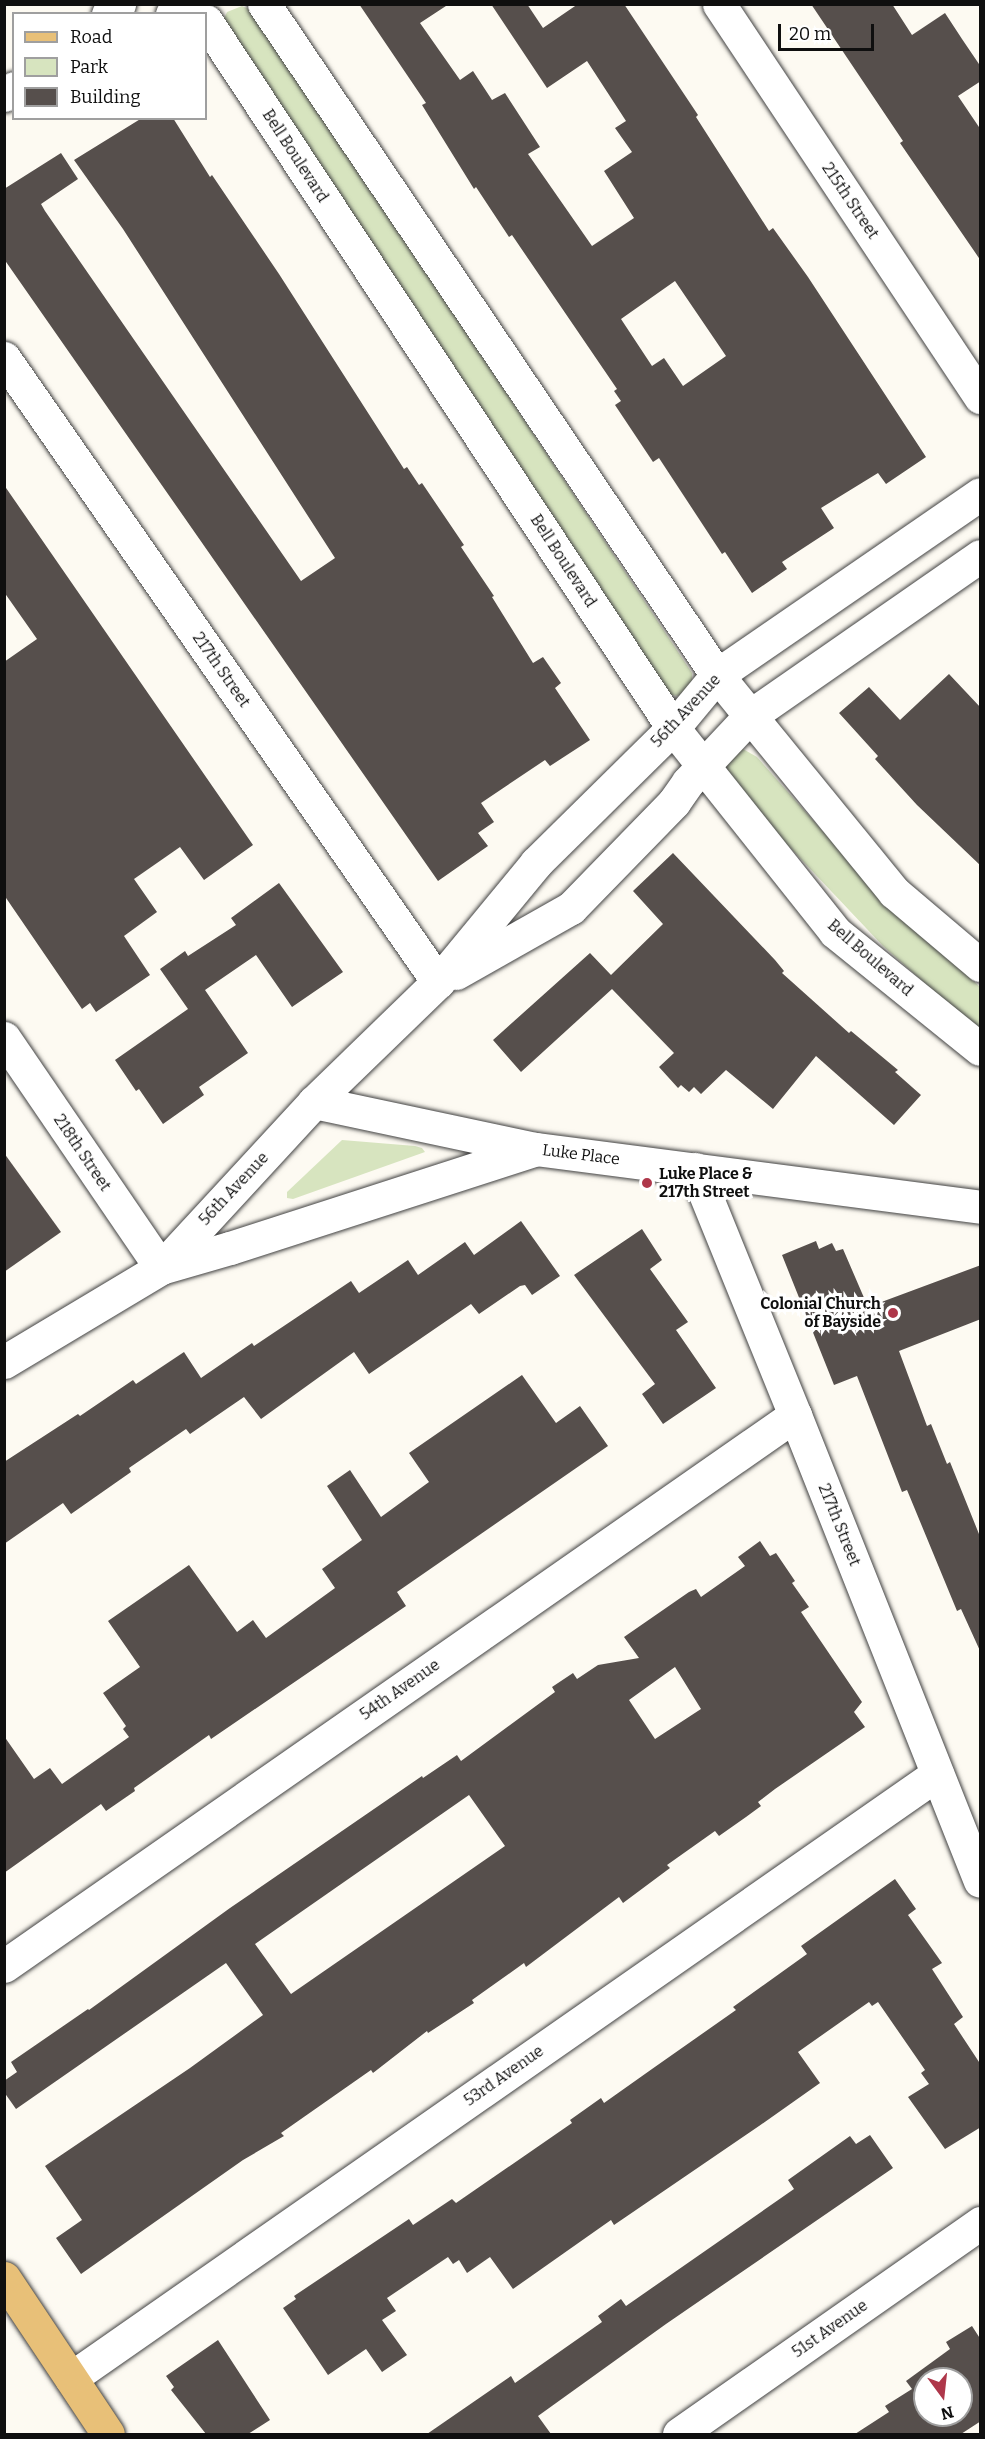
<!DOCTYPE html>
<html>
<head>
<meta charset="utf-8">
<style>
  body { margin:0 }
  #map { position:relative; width:985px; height:2439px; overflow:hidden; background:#fdfaf2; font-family:Bitter,serif }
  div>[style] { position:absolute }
  .green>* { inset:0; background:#d7e4bf }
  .building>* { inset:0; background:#564f4c }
  .roads { filter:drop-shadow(0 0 2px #424242) drop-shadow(0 0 2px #424242) }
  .minor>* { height:33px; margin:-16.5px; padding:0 16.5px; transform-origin:16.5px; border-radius:16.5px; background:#fff }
  .major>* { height:33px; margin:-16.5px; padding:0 16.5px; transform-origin:16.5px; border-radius:16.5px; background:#e8c078 }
  .dots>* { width:16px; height:16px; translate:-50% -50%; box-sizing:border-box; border:3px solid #fff; border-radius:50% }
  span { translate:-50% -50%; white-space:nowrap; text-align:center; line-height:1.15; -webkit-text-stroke:6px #fff; paint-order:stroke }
  .street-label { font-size:16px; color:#0f0f0f }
  .poi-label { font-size:16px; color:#0f0f0f; font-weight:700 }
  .left { translate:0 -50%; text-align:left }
  .right { translate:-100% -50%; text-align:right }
  .frame { position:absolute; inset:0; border:6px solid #0f0f0f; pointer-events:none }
  .legend { position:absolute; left:12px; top:12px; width:195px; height:108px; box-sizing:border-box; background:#fff; border:2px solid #9f9f9f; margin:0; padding:8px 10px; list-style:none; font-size:18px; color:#0f0f0f }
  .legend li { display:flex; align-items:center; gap:12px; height:30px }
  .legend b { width:30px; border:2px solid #9f9f9f }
  .north { position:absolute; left:913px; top:2367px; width:60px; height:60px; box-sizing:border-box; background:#fff; border:2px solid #9f9f9f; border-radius:50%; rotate:165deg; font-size:16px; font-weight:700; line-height:24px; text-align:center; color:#0f0f0f }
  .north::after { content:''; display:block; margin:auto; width:21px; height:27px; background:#ae374a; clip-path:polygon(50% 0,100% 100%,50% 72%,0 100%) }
  .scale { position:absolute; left:778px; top:24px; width:96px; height:27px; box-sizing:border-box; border:3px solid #0f0f0f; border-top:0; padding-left:8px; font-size:18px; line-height:21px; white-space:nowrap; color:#0f0f0f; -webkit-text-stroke:4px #fff; paint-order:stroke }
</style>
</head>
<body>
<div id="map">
  <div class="green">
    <i style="clip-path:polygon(242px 6px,253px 11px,692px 673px,692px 681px,682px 696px,668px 695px,222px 23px,227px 12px)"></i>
    <i style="clip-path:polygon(743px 749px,757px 757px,873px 888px,980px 987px,980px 1032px,883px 946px,763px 819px,724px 767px,737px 750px)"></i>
    <i style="clip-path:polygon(342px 1140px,415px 1146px,422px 1148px,425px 1152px,293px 1199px,287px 1198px,287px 1192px)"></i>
  </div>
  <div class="building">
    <i style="clip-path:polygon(evenodd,359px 4px,449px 4px,420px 23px,460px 80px,473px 71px,492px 100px,505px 93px,540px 147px,528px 154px,592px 246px,634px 218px,604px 171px,632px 152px,615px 128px,626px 121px,587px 61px,547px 88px,491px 4px,527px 4px,543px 28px,578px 4px,624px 4px,698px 115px,696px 117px,769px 231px,773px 228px,808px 277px,926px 457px,886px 484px,878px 473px,821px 508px,834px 528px,782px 562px,787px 569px,752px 593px,725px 552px,722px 554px,659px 458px,653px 462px,615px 405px,621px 401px,614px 391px,617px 389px,512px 235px,509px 237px,476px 187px,474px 189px,422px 105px,426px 103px,359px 4px,675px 281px,726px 356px,683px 386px,664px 358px,652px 366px,621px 319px,675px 281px)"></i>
    <i style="clip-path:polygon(811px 4px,892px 4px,912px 35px,945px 13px,962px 39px,981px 67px,981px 81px,958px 96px,981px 130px,981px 261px,900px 143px,903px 141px)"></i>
    <i style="clip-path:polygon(142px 118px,173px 118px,210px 177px,212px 175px,279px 274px,404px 469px,407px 467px,419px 485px,422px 483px,464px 545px,461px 547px,494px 596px,492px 597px,533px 663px,543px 657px,561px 683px,555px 688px,590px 740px,550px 766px,545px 760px,481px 803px,494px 822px,478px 833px,488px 846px,438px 881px,4px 259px,4px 189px,61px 153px,78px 179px,41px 204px,45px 211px,301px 581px,335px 558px,123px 229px,74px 160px)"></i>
    <i style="clip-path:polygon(4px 485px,253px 845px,204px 880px,180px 847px,134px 879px,157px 912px,124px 936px,150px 975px,96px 1012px,90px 1003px,82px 1009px,4px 895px,4px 662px,37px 639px,4px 592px)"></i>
    <i style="clip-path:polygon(949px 674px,981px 708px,981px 866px,917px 805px,875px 759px,878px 756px,839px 713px,869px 687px,900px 720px)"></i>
    <i style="clip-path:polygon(673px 853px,775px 960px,784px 971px,782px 973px,849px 1033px,851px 1031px,898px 1070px,895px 1072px,921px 1095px,894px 1125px,816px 1056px,773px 1109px,726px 1070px,701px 1094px,694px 1087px,689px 1092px,681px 1085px,678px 1088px,659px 1067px,674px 1053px,612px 989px,521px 1072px,493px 1040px,590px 953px,611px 975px,663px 924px,633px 891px)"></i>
    <i style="clip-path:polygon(279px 883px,343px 972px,292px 1007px,256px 955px,205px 990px,248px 1053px,199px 1087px,204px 1095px,163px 1124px,139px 1089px,136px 1091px,115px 1060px,188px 1009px,160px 969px,185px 951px,188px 956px,236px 925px,231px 918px)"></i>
    <i style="clip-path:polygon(4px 1153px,61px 1232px,4px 1272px)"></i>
    <i style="clip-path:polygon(521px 1221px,560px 1276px,532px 1295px,525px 1285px,520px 1286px,479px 1314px,471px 1304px,369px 1374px,354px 1352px,261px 1419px,244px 1397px,190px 1434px,186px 1429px,129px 1468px,131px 1472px,71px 1514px,63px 1503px,4px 1544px,4px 1462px,78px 1414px,80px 1416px,133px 1380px,136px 1384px,184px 1352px,201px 1378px,252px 1343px,254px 1346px,351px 1281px,359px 1293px,408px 1260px,418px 1275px,465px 1242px,474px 1255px)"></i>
    <i style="clip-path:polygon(642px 1229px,662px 1260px,650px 1269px,688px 1322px,676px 1330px,716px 1388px,663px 1424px,642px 1394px,655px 1384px,574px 1275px)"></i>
    <i style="clip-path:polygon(816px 1241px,819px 1249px,832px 1243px,836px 1251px,843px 1249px,868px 1307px,981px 1265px,981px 1319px,899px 1351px,927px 1426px,931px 1424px,947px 1464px,950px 1462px,981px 1539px,981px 1653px,961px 1609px,957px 1611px,907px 1490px,902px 1492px,857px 1376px,834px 1385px,782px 1255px)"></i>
    <i style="clip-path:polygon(522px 1375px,556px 1423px,580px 1406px,608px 1446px,397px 1592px,406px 1606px,211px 1739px,209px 1735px,134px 1788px,135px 1791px,106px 1811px,101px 1804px,4px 1873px,4px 1736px,34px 1779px,50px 1768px,62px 1784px,129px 1737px,123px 1729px,126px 1726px,103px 1693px,140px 1667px,108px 1621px,189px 1565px,237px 1632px,253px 1620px,266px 1638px,335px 1588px,322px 1569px,362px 1540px,327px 1486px,350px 1470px,381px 1517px,429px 1482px,409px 1453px)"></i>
    <i style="clip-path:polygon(evenodd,760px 1541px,770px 1556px,776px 1553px,795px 1581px,792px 1583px,809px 1607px,801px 1612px,862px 1702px,854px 1712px,865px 1727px,775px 1789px,758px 1802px,761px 1806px,746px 1817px,719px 1836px,715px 1831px,667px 1865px,670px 1868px,623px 1903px,619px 1897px,526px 1967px,524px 1963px,472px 2000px,474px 2003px,428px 2033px,427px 2031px,373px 2073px,371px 2070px,281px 2133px,284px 2136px,243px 2160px,81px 2274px,56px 2238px,82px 2220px,45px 2166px,190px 2068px,263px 2015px,226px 1963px,16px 2109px,4px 2092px,4px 2081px,17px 2072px,11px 2062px,88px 2009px,89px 2010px,230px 1908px,422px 1776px,423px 1778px,457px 1755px,461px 1761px,555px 1692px,552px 1687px,573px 1673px,577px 1679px,598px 1665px,639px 1658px,624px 1637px,689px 1592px,696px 1589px,701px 1597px,745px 1566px,738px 1557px,760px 1541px,675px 1667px,701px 1709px,655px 1739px,629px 1700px,675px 1667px,760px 1541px,469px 1795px,505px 1846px,291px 1994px,255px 1944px,469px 1795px)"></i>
    <i style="clip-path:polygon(895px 1879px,916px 1909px,908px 1915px,942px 1963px,932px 1969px,963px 2017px,954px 2024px,981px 2065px,981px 2127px,945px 2149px,908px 2097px,929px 2084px,921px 2073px,925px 2070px,878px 2002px,872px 2006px,869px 2002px,798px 2052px,820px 2083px,759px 2126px,614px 2225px,611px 2220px,513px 2289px,490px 2257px,467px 2273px,459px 2260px,453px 2264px,448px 2257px,387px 2298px,396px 2311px,382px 2320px,407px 2355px,382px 2372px,366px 2349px,328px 2375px,283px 2308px,296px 2299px,294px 2296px,409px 2219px,413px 2225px,452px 2199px,456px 2203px,572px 2123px,570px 2120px,601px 2098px,604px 2103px,652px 2069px,736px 2010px,733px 2007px,807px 1954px,801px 1946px)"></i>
    <i style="clip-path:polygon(870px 2135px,893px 2168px,666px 2324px,538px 2416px,551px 2434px,427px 2434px,511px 2376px,515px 2383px,602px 2322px,598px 2316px,621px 2299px,626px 2306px,794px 2189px,788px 2180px,850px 2136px,856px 2144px)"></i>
    <i style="clip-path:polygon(evenodd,972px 2326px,981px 2340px,981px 2421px,961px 2434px,855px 2434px,889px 2412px,885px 2406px,912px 2389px,906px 2381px,950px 2349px,946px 2342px,972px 2326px,925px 2379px,961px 2379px,961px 2415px,925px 2415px,925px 2379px)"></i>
    <i style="clip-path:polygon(218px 2340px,270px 2420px,248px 2434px,206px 2434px,171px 2390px,174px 2387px,166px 2376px)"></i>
  </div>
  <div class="roads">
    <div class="minor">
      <i style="left:264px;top:4px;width:810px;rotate:55.98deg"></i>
      <i style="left:717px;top:675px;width:280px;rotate:50.8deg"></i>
      <i style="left:894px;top:892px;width:113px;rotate:40.3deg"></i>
      <i style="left:719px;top:4px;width:472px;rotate:56.4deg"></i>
      <i style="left:108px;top:14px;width:15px;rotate:-42deg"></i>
      <i style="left:172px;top:14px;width:18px;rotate:-34deg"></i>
      <i style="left:206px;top:21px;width:847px;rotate:56.55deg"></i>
      <i style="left:673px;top:728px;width:260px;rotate:51.5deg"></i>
      <i style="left:835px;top:932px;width:186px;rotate:38.9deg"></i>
      <i style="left:4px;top:95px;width:12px;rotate:-35deg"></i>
      <i style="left:4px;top:358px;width:760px;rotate:55.18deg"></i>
      <i style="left:456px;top:973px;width:132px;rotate:-29.5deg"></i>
      <i style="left:571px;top:908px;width:148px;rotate:-45.8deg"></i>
      <i style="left:674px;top:802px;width:24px;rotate:-55deg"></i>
      <i style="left:688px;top:782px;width:91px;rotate:-46.8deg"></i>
      <i style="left:750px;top:716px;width:280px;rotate:-34.8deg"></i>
      <i style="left:4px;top:1038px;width:278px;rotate:55.7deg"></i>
      <i style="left:314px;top:1102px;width:227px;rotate:12deg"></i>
      <i style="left:536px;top:1149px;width:448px;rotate:7.4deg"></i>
      <i style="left:695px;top:1169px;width:266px;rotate:67.9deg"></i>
      <i style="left:795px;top:1415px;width:501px;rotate:68.35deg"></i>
      <i style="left:161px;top:1268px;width:72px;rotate:-16.2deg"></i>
      <i style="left:230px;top:1248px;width:319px;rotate:-17.9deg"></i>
      <i style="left:4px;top:1362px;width:183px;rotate:-30.9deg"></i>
      <i style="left:161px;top:1268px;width:226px;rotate:-47.3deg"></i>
      <i style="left:314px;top:1102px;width:173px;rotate:-44.1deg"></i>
      <i style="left:438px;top:982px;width:154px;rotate:-50.5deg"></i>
      <i style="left:536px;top:863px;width:192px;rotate:-44.6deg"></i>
      <i style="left:673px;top:728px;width:69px;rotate:-50.3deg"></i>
      <i style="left:717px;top:675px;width:319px;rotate:-34.5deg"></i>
      <i style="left:4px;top:1966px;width:964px;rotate:-34.86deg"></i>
      <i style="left:71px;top:2378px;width:1056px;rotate:-34.89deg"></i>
      <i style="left:679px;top:2434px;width:368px;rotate:-35deg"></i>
    </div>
    <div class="major">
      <i style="left:4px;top:2278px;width:187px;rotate:56.3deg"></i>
    </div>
  </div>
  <div class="dots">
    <i style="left:647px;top:1183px;background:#ae374a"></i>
    <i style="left:893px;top:1313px;background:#ae374a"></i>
  </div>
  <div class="street-label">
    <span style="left:295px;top:156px;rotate:57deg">Bell Boulevard</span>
    <span style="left:850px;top:201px;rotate:56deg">215th Street</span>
    <span style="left:563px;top:561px;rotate:57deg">Bell Boulevard</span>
    <span style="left:221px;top:670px;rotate:55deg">217th Street</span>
    <span style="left:686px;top:711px;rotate:-47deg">56th Avenue</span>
    <span style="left:870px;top:958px;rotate:41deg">Bell Boulevard</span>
    <span style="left:82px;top:1153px;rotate:56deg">218th Street</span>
    <span style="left:581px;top:1155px;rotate:7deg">Luke Place</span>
    <span style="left:234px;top:1189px;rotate:-47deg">56th Avenue</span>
    <span style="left:839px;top:1525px;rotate:68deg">217th Street</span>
    <span style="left:400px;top:1690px;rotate:-35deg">54th Avenue</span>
    <span style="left:504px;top:2076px;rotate:-35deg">53rd Avenue</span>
    <span style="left:830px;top:2329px;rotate:-35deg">51st Avenue</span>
  </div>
  <div class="poi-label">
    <span class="left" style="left:659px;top:1183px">Luke Place &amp;<br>217th Street</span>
    <span class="right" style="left:881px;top:1313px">Colonial Church<br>of Bayside</span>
  </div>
  <div class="frame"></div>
  <ul class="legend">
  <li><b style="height:8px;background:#e8c078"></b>Road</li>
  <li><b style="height:16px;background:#d7e4bf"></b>Park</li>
  <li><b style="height:16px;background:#564f4c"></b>Building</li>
  </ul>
  <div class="north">N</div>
  <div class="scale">20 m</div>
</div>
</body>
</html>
